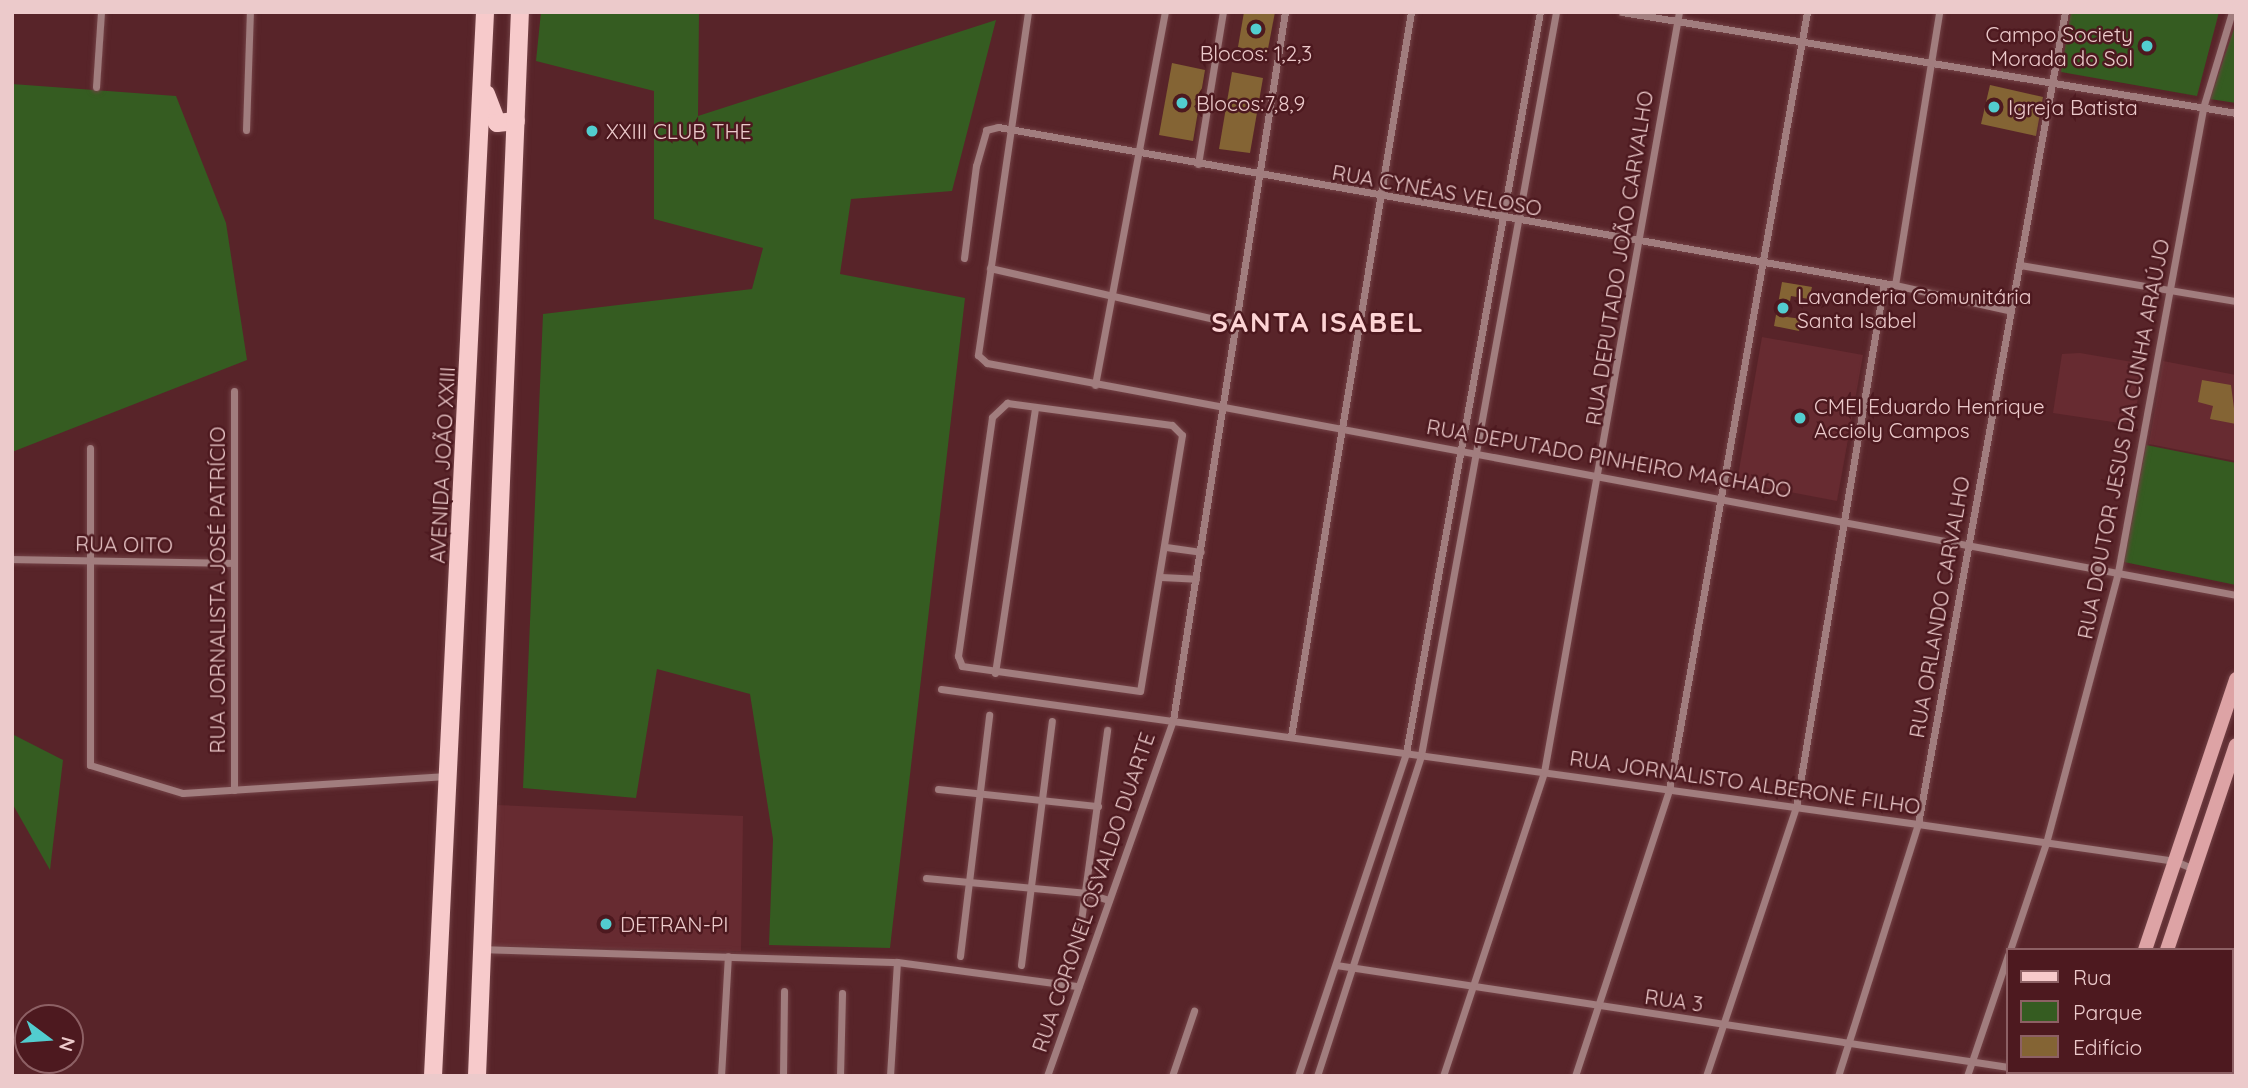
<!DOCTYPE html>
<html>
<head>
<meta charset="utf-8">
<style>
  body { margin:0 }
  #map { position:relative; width:2248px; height:1088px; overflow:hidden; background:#582429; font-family:Quicksand,sans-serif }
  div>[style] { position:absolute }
  .built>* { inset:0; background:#672b31 }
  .green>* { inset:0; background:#355c21 }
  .building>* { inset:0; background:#846434 }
  .roads { filter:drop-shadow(0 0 2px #734246) drop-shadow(0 0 2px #734246) }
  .street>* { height:7px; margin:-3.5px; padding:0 3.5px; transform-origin:3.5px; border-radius:3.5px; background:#a17d7e }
  .secondary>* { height:14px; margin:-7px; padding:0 7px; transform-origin:7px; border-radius:7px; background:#dda3a5 }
  .primary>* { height:18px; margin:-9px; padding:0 9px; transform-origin:9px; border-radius:9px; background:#f7cacb }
  .dots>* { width:19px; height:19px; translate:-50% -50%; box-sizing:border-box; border:4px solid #4d191f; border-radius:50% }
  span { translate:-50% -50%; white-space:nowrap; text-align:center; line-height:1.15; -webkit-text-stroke:5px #4d191f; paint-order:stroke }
  .poi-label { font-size:21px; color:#eccacb }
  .right { translate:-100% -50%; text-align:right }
  .left { translate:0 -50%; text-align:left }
  .street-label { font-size:21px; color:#eccacb }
  .district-label { font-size:28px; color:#fdd4d5; font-weight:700; letter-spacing:2px }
  .frame { position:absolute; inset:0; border:14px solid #eccacb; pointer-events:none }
  .legend { position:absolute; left:2006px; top:948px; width:228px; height:126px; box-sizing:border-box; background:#4d191f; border:2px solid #8d6064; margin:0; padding:9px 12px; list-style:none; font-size:21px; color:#eccacb }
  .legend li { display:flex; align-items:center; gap:14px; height:35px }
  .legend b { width:35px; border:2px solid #8d6064 }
  .north { position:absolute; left:14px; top:1004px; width:70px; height:70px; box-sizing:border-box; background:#4d191f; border:2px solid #8d6064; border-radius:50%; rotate:106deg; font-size:19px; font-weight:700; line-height:28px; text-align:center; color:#eccacb }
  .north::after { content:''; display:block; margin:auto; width:24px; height:32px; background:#52cdcf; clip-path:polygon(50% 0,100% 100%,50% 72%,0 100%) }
</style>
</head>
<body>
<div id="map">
  <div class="built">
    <i style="clip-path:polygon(1762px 337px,1863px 355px,1837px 501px,1737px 482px)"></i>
    <i style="clip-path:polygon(2080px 353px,2144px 364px,2133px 425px,2053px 413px,2062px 354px)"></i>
    <i style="clip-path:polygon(2163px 361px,2236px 375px,2236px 461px,2149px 444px)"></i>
    <i style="clip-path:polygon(496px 805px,743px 816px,741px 951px,491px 946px)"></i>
  </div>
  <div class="green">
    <i style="clip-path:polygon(541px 12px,699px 12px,698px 116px,996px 20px,952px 191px,851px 199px,840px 274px,965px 298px,890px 948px,769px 945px,773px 839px,750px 694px,657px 669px,636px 798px,523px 788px,543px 314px,752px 289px,763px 248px,654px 219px,654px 91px,536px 61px)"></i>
    <i style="clip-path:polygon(2071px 12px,2219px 12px,2197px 96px,2061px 72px)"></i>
    <i style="clip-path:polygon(2236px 23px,2236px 103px,2210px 99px)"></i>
    <i style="clip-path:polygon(12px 84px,176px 96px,226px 223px,247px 360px,12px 452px)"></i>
    <i style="clip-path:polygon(2146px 445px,2236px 463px,2236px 585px,2124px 562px)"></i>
    <i style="clip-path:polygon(12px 734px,63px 760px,50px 870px,12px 803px)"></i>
  </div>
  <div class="building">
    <i style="clip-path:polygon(1244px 12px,1275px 12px,1267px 54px,1238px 47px)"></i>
    <i style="clip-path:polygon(1172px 63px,1205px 70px,1193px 141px,1159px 135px)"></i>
    <i style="clip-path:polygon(1232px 72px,1263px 78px,1250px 153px,1219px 149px)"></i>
    <i style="clip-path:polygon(1990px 85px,2043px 97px,2036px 136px,1981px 124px)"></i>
    <i style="clip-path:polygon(1782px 282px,1812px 287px,1809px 299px,1791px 296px,1787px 317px,1802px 319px,1799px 331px,1774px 326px)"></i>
    <i style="clip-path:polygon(2202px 380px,2231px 385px,2236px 424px,2210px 419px,2213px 406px,2198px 402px)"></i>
  </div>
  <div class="roads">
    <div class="street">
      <i style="left:1028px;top:12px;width:347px;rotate:98.3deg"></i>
      <i style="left:978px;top:355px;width:12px;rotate:42deg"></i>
      <i style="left:987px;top:363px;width:1270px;rotate:10.52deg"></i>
      <i style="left:1622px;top:12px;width:622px;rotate:9.34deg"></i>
      <i style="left:96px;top:87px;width:75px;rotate:-86.2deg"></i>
      <i style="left:246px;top:130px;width:118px;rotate:-88.1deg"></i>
      <i style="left:1198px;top:164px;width:154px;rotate:-80.7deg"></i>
      <i style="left:964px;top:258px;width:93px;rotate:-82.6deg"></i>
      <i style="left:976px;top:166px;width:37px;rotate:-74deg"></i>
      <i style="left:986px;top:130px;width:12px;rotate:-14deg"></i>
      <i style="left:998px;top:127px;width:911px;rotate:9.99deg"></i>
      <i style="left:1895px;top:285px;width:119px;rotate:12.6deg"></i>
      <i style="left:2020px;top:265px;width:219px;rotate:9.5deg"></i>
      <i style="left:990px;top:268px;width:248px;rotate:12.8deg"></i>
      <i style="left:1895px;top:285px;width:277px;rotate:-80.8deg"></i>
      <i style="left:1095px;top:385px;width:380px;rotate:-79.4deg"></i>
      <i style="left:1007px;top:403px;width:166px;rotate:7.6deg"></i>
      <i style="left:1172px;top:425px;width:14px;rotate:45deg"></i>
      <i style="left:1182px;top:435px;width:259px;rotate:99.3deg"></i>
      <i style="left:1140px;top:691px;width:180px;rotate:-172deg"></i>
      <i style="left:962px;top:666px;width:11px;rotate:-112deg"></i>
      <i style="left:958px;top:656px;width:241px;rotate:-81.9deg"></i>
      <i style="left:992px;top:417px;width:21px;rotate:-43deg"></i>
      <i style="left:90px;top:448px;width:317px;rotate:90deg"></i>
      <i style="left:90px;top:765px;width:97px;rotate:16.8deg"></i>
      <i style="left:183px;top:793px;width:264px;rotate:-3.7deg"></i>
      <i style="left:1166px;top:547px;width:35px;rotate:8deg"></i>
      <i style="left:12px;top:559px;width:222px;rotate:1deg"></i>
      <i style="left:1161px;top:577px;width:35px;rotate:3deg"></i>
      <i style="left:995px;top:673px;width:269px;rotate:-81.4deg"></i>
      <i style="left:941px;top:689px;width:986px;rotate:7.87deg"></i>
      <i style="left:1918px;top:824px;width:260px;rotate:8.2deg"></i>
      <i style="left:2175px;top:861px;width:21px;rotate:23deg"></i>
      <i style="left:1291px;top:736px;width:734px;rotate:-80.59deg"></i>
      <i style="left:938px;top:789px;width:161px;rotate:6.1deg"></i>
      <i style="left:234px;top:790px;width:399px;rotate:-90deg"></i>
      <i style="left:926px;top:878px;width:162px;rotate:5.3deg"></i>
      <i style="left:1087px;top:893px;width:23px;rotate:18deg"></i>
      <i style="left:1080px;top:928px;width:200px;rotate:-82.2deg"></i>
      <i style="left:482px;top:949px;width:415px;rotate:1.8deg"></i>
      <i style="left:897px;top:962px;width:183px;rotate:7.6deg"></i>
      <i style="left:2010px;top:950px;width:113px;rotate:-71.4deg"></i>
      <i style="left:2046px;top:843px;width:280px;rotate:-75.1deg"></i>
      <i style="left:2118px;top:572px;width:472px;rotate:-79.6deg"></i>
      <i style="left:2203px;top:108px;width:100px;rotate:-73.2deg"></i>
      <i style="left:960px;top:956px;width:243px;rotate:-83.1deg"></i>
      <i style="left:1021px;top:965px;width:246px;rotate:-82.8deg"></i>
      <i style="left:1336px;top:965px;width:680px;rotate:8.63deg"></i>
      <i style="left:2042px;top:1072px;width:23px;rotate:10deg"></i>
      <i style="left:721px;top:1076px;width:120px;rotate:-86.7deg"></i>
      <i style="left:783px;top:1076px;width:85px;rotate:-89.3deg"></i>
      <i style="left:840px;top:1076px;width:83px;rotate:-88.6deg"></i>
      <i style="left:890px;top:1076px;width:114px;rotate:-86.5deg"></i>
      <i style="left:1047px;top:1076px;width:378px;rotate:-70.5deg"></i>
      <i style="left:1173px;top:720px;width:717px;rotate:-81.01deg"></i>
      <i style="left:1172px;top:1076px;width:69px;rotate:-71.3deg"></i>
      <i style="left:1298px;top:1076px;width:341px;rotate:-71.5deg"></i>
      <i style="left:1406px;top:753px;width:753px;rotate:-79.75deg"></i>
      <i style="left:1317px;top:1076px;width:337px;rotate:-72deg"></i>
      <i style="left:1421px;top:755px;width:755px;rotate:-79.7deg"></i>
      <i style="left:1443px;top:1076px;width:320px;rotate:-71.6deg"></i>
      <i style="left:1544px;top:772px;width:772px;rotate:-79.93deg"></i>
      <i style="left:1575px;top:1076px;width:301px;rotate:-71.8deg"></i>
      <i style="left:1669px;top:790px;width:790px;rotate:-79.94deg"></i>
      <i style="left:1706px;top:1076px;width:284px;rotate:-71.5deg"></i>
      <i style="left:1796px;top:807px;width:531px;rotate:-80.47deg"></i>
      <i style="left:1838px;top:1076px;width:264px;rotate:-72.4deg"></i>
      <i style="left:1918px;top:824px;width:825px;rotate:-79.74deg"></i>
      <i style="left:1967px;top:1076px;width:128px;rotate:-71.3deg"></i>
    </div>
    <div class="secondary">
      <i style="left:2145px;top:950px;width:286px;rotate:-71.4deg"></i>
      <i style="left:2167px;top:950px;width:216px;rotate:-71.4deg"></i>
      <i style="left:2101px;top:1076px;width:4px;rotate:-76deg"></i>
      <i style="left:2124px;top:1076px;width:4px;rotate:-76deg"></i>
    </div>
    <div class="primary">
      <i style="left:486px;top:94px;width:31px;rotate:69deg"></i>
      <i style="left:497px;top:123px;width:19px;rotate:-6deg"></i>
      <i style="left:433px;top:1076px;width:1065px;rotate:-87.2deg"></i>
      <i style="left:477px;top:1076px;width:1065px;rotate:-87.69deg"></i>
    </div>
  </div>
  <div class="dots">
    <i style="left:1256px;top:29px;background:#52cdcf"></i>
    <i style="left:2147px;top:46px;background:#52cdcf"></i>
    <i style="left:1182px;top:103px;background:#52cdcf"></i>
    <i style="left:1994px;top:107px;background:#52cdcf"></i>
    <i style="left:592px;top:131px;background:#52cdcf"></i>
    <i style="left:1783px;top:308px;background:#52cdcf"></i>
    <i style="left:1800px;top:418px;background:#52cdcf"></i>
    <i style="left:606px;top:924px;background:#52cdcf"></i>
  </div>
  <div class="poi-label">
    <span class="right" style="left:2133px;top:46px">Campo Society<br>Morada do Sol</span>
    <span style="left:1256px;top:53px">Blocos: 1,2,3</span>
    <span class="left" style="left:1196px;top:103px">Blocos:7,8,9</span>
    <span class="left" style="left:2008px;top:107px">Igreja Batista</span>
    <span class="left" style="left:606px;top:131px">XXIII CLUB THE</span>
    <span class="left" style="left:1797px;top:308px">Lavanderia Comunitária<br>Santa Isabel</span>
    <span class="left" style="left:1814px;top:418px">CMEI Eduardo Henrique<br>Accioly Campos</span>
    <span class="left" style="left:620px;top:924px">DETRAN-PI</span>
  </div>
  <div class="street-label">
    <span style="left:1437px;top:190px;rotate:10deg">RUA CYNÉAS VELOSO</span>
    <span style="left:1619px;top:258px;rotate:-81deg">RUA DEPUTADO JOÃO CARVALHO</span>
    <span style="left:2123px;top:439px;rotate:-79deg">RUA DOUTOR JESUS DA CUNHA ARAÚJO</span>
    <span style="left:1609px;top:458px;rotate:10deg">RUA DEPUTADO PINHEIRO MACHADO</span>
    <span style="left:442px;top:465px;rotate:-87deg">AVENIDA JOÃO XXIII</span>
    <span style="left:124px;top:544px;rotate:1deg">RUA OITO</span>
    <span style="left:217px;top:590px;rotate:-90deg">RUA JORNALISTA JOSÉ PATRÍCIO</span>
    <span style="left:1939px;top:607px;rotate:-80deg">RUA ORLANDO CARVALHO</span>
    <span style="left:1745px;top:782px;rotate:8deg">RUA JORNALISTO ALBERONE FILHO</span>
    <span style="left:1093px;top:892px;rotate:-71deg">RUA CORONEL OSVALDO DUARTE</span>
    <span style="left:1674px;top:1000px;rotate:8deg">RUA 3</span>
  </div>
  <div class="district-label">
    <span style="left:1318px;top:322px">SANTA ISABEL</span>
  </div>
  <div class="frame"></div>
  <ul class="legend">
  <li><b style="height:9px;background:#f7cacb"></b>Rua</li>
  <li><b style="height:19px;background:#355c21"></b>Parque</li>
  <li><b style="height:19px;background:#846434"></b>Edifício</li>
  </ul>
  <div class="north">N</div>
</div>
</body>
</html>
